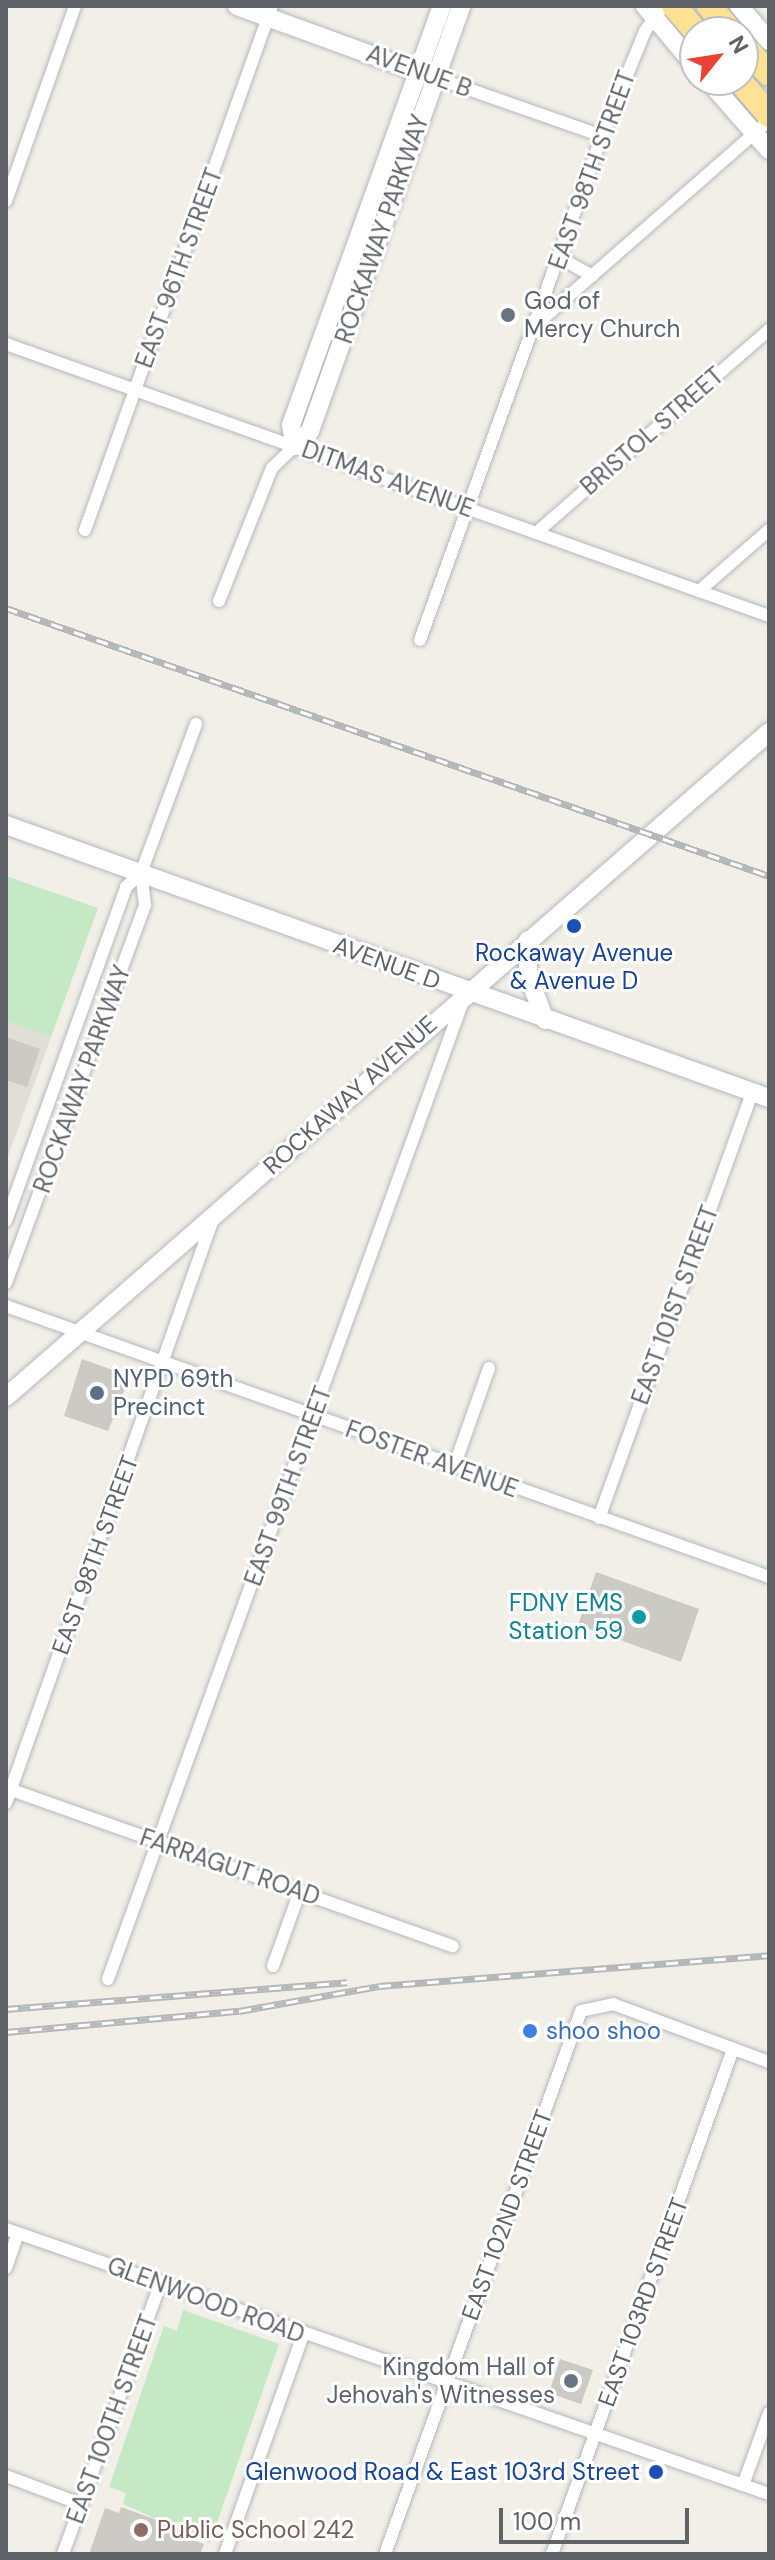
<!DOCTYPE html>
<html>
<head>
<meta charset="utf-8">
<style>
  body { margin:0 }
  #map { position:relative; width:775px; height:2560px; overflow:hidden; background:#f1efe8; font-family:"DM Sans",sans-serif }
  div>[style] { position:absolute }
  .education>* { inset:0; background:#e1ded6 }
  .green>* { inset:0; background:#c5e8c5 }
  .building>* { inset:0; background:#cccac5 }
  .roads { filter:drop-shadow(0 0 2px #b5b8bc) drop-shadow(0 0 2px #b5b8bc) }
  .street>* { height:12px; margin:-6px; padding:0 6px; transform-origin:6px; border-radius:6px; background:#fff }
  .secondary>* { height:18px; margin:-9px; padding:0 9px; transform-origin:9px; border-radius:9px; background:#fff }
  .highway>* { height:24px; margin:-12px; padding:0 12px; transform-origin:12px; border-radius:12px; background:#fde293 }
  .rail>* { height:7px; margin-top:-3.5px; transform-origin:0; background:repeating-linear-gradient(90deg,#fff 0 12px,#b6b7b8 0 24px); box-sizing:border-box; border-block:2px solid #b6b7b8 }
  .dots>* { width:22px; height:22px; translate:-50% -50%; box-sizing:border-box; border:4px solid #fff; border-radius:50% }
  span { translate:-50% -50%; white-space:nowrap; text-align:center; line-height:1.15; -webkit-text-stroke:6px #fff; paint-order:stroke }
  .street-label { font-size:24px; color:#5f6368 }
  .worship-label { font-size:24px; color:#5b616d }
  .left { translate:0 -50%; text-align:left }
  .right { translate:-100% -50%; text-align:right }
  .transit-label { font-size:24px; color:#164399 }
  .service-label { font-size:24px; color:#4e5e75 }
  .culture-label { font-size:24px; color:#0d838f }
  .shop-label { font-size:24px; color:#366cbe }
  .education-label { font-size:24px; color:#785e54 }
  .frame { position:absolute; inset:0; border:8px solid #5f6368; pointer-events:none }
  .north { position:absolute; left:679px; top:16px; width:80px; height:80px; box-sizing:border-box; background:#fff; border:2px solid #bfc1c3; border-radius:50%; rotate:60deg; font-size:22px; font-weight:700; line-height:32px; text-align:center; color:#5f6368 }
  .north::after { content:''; display:block; margin:auto; width:28px; height:36px; background:#ea4335; clip-path:polygon(50% 0,100% 100%,50% 72%,0 100%) }
  .scale { position:absolute; left:499px; top:2508px; width:190px; height:36px; box-sizing:border-box; border:4px solid #5f6368; border-top:0; padding-left:10px; font-size:24px; line-height:28px; white-space:nowrap; color:#5f6368; -webkit-text-stroke:6px #fff; paint-order:stroke }
</style>
</head>
<body>
<div id="map">
  <div class="education">
    <i style="clip-path:polygon(6px 1021px,51px 1037px,6px 1162px)"></i>
  </div>
  <div class="green">
    <i style="clip-path:polygon(6px 876px,98px 908px,51px 1037px,6px 1021px)"></i>
    <i style="clip-path:polygon(183px 2310px,279px 2344px,210px 2543px,123px 2504px,126px 2493px,109px 2487px,164px 2326px,177px 2331px)"></i>
  </div>
  <div class="building">
    <i style="clip-path:polygon(6px 1037px,40px 1049px,27px 1087px,6px 1080px)"></i>
    <i style="clip-path:polygon(82px 1359px,130px 1376px,108px 1431px,64px 1416px)"></i>
    <i style="clip-path:polygon(596px 1572px,699px 1609px,681px 1662px,578px 1625px)"></i>
    <i style="clip-path:polygon(560px 2359px,593px 2370px,581px 2404px,549px 2393px)"></i>
    <i style="clip-path:polygon(121px 2507px,192px 2533px,190px 2539px,204px 2544px,200px 2554px,89px 2554px,105px 2508px,119px 2513px)"></i>
  </div>
  <div class="roads">
    <div class="street">
      <i style="left:431px;top:76px;width:181px;rotate:19.3deg"></i>
      <i style="left:6px;top:201px;width:207px;rotate:-70.5deg"></i>
      <i style="left:560px;top:258px;width:37px;rotate:29deg"></i>
      <i style="left:539px;top:322px;width:305px;rotate:-41.2deg"></i>
      <i style="left:6px;top:344px;width:810px;rotate:19.62deg"></i>
      <i style="left:85px;top:530px;width:556px;rotate:-70.36deg"></i>
      <i style="left:536px;top:533px;width:309px;rotate:-41.1deg"></i>
      <i style="left:699px;top:591px;width:93px;rotate:-41.1deg"></i>
      <i style="left:219px;top:601px;width:143px;rotate:-68.3deg"></i>
      <i style="left:272px;top:468px;width:32px;rotate:-44deg"></i>
      <i style="left:420px;top:640px;width:536px;rotate:-70.14deg"></i>
      <i style="left:602px;top:136px;width:113px;rotate:-67.7deg"></i>
      <i style="left:645px;top:31px;width:31px;rotate:-54deg"></i>
      <i style="left:6px;top:1221px;width:355px;rotate:-70.2deg"></i>
      <i style="left:126px;top:887px;width:21px;rotate:-43deg"></i>
      <i style="left:141px;top:873px;width:159px;rotate:-69.7deg"></i>
      <i style="left:6px;top:1283px;width:403px;rotate:-69.8deg"></i>
      <i style="left:145px;top:905px;width:32px;rotate:-97deg"></i>
      <i style="left:6px;top:1306px;width:810px;rotate:19.55deg"></i>
      <i style="left:454px;top:1467px;width:105px;rotate:-70.5deg"></i>
      <i style="left:599px;top:1518px;width:453px;rotate:-70.2deg"></i>
      <i style="left:6px;top:1788px;width:474px;rotate:19.5deg"></i>
      <i style="left:6px;top:1803px;width:620px;rotate:-70.48deg"></i>
      <i style="left:273px;top:1966px;width:80px;rotate:-70.2deg"></i>
      <i style="left:108px;top:1979px;width:1040px;rotate:-70.05deg"></i>
      <i style="left:6px;top:2229px;width:808px;rotate:19.15deg"></i>
      <i style="left:6px;top:2268px;width:36px;rotate:-71deg"></i>
      <i style="left:6px;top:2476px;width:80px;rotate:20.5deg"></i>
      <i style="left:743px;top:2485px;width:77px;rotate:-70.1deg"></i>
      <i style="left:63px;top:2554px;width:287px;rotate:-70.2deg"></i>
      <i style="left:225px;top:2554px;width:232px;rotate:-70.4deg"></i>
      <i style="left:385px;top:2554px;width:577px;rotate:-70.15deg"></i>
      <i style="left:581px;top:2011px;width:33px;rotate:-12deg"></i>
      <i style="left:613px;top:2004px;width:166px;rotate:20.4deg"></i>
      <i style="left:552px;top:2554px;width:536px;rotate:-70.28deg"></i>
    </div>
    <div class="secondary">
      <i style="left:237px;top:6px;width:193px;rotate:20deg"></i>
      <i style="left:645px;top:6px;width:78px;rotate:50.2deg"></i>
      <i style="left:739px;top:6px;width:46px;rotate:49.4deg"></i>
      <i style="left:708px;top:80px;width:93px;rotate:48.9deg"></i>
      <i style="left:295px;top:446px;width:21px;rotate:-45deg"></i>
      <i style="left:310px;top:431px;width:451px;rotate:-70.4deg"></i>
      <i style="left:295px;top:446px;width:21px;rotate:-101deg"></i>
      <i style="left:291px;top:425px;width:445px;rotate:-70.2deg"></i>
      <i style="left:6px;top:825px;width:810px;rotate:19.69deg"></i>
      <i style="left:528px;top:940px;width:35px;rotate:90deg"></i>
      <i style="left:528px;top:975px;width:48px;rotate:69.3deg"></i>
      <i style="left:6px;top:1397px;width:1012px;rotate:-41.07deg"></i>
    </div>
    <div class="highway">
      <i style="left:674px;top:6px;width:35px;rotate:49deg"></i>
      <i style="left:709px;top:6px;width:35px;rotate:49deg"></i>
      <i style="left:743px;top:45px;width:39px;rotate:48deg"></i>
      <i style="left:739px;top:80px;width:46px;rotate:49.4deg"></i>
    </div>
  </div>
  <div class="rail">
    <i style="left:6px;top:608px;width:809px;rotate:19.35deg"></i>
    <i style="left:6px;top:2009px;width:342px;rotate:-4.5deg"></i>
    <i style="left:6px;top:2032px;width:234px;rotate:-5.2deg"></i>
    <i style="left:239px;top:2011px;width:142px;rotate:-10.1deg"></i>
    <i style="left:379px;top:1986px;width:391px;rotate:-4.5deg"></i>
  </div>
  <div class="dots">
    <i style="left:508px;top:315px;background:#6b7280"></i>
    <i style="left:574px;top:926px;background:#1a4fb4"></i>
    <i style="left:97px;top:1393px;background:#5c6f8a"></i>
    <i style="left:639px;top:1617px;background:#0f9aa8"></i>
    <i style="left:530px;top:2031px;background:#3f7fe0"></i>
    <i style="left:571px;top:2381px;background:#6b7280"></i>
    <i style="left:656px;top:2472px;background:#1a4fb4"></i>
    <i style="left:141px;top:2530px;background:#8d6e63"></i>
  </div>
  <div class="street-label">
    <span style="left:419px;top:71px;rotate:20deg">AVENUE B</span>
    <span style="left:592px;top:170px;rotate:-70deg">EAST 98TH STREET</span>
    <span style="left:382px;top:229px;rotate:-71deg">ROCKAWAY PARKWAY</span>
    <span style="left:179px;top:268px;rotate:-70deg">EAST 96TH STREET</span>
    <span style="left:652px;top:431px;rotate:-41deg">BRISTOL STREET</span>
    <span style="left:388px;top:479px;rotate:20deg">DITMAS AVENUE</span>
    <span style="left:387px;top:963px;rotate:20deg">AVENUE D</span>
    <span style="left:82px;top:1079px;rotate:-70deg">ROCKAWAY PARKWAY</span>
    <span style="left:350px;top:1095px;rotate:-42deg">ROCKAWAY AVENUE</span>
    <span style="left:675px;top:1305px;rotate:-70deg">EAST 101ST STREET</span>
    <span style="left:432px;top:1459px;rotate:20deg">FOSTER AVENUE</span>
    <span style="left:288px;top:1486px;rotate:-70deg">EAST 99TH STREET</span>
    <span style="left:95px;top:1555px;rotate:-70deg">EAST 98TH STREET</span>
    <span style="left:230px;top:1867px;rotate:19deg">FARRAGUT ROAD</span>
    <span style="left:507px;top:2215px;rotate:-70deg">EAST 102ND STREET</span>
    <span style="left:206px;top:2300px;rotate:20deg">GLENWOOD ROAD</span>
    <span style="left:643px;top:2302px;rotate:-70deg">EAST 103RD STREET</span>
    <span style="left:112px;top:2419px;rotate:-70deg">EAST 100TH STREET</span>
  </div>
  <div class="worship-label">
    <span class="left" style="left:524px;top:315px">God of<br>Mercy Church</span>
    <span class="right" style="left:555px;top:2381px">Kingdom Hall of<br>Jehovah's Witnesses</span>
  </div>
  <div class="transit-label">
    <span style="left:574px;top:967px">Rockaway Avenue<br>&amp; Avenue D</span>
    <span class="right" style="left:640px;top:2472px">Glenwood Road &amp; East 103rd Street</span>
  </div>
  <div class="service-label">
    <span class="left" style="left:113px;top:1393px">NYPD 69th<br>Precinct</span>
  </div>
  <div class="culture-label">
    <span class="right" style="left:623px;top:1617px">FDNY EMS<br>Station 59</span>
  </div>
  <div class="shop-label">
    <span class="left" style="left:546px;top:2031px">shoo shoo</span>
  </div>
  <div class="education-label">
    <span class="left" style="left:157px;top:2530px">Public School 242</span>
  </div>
  <div class="frame"></div>
  <div class="north">N</div>
  <div class="scale">100 m</div>
</div>
</body>
</html>
